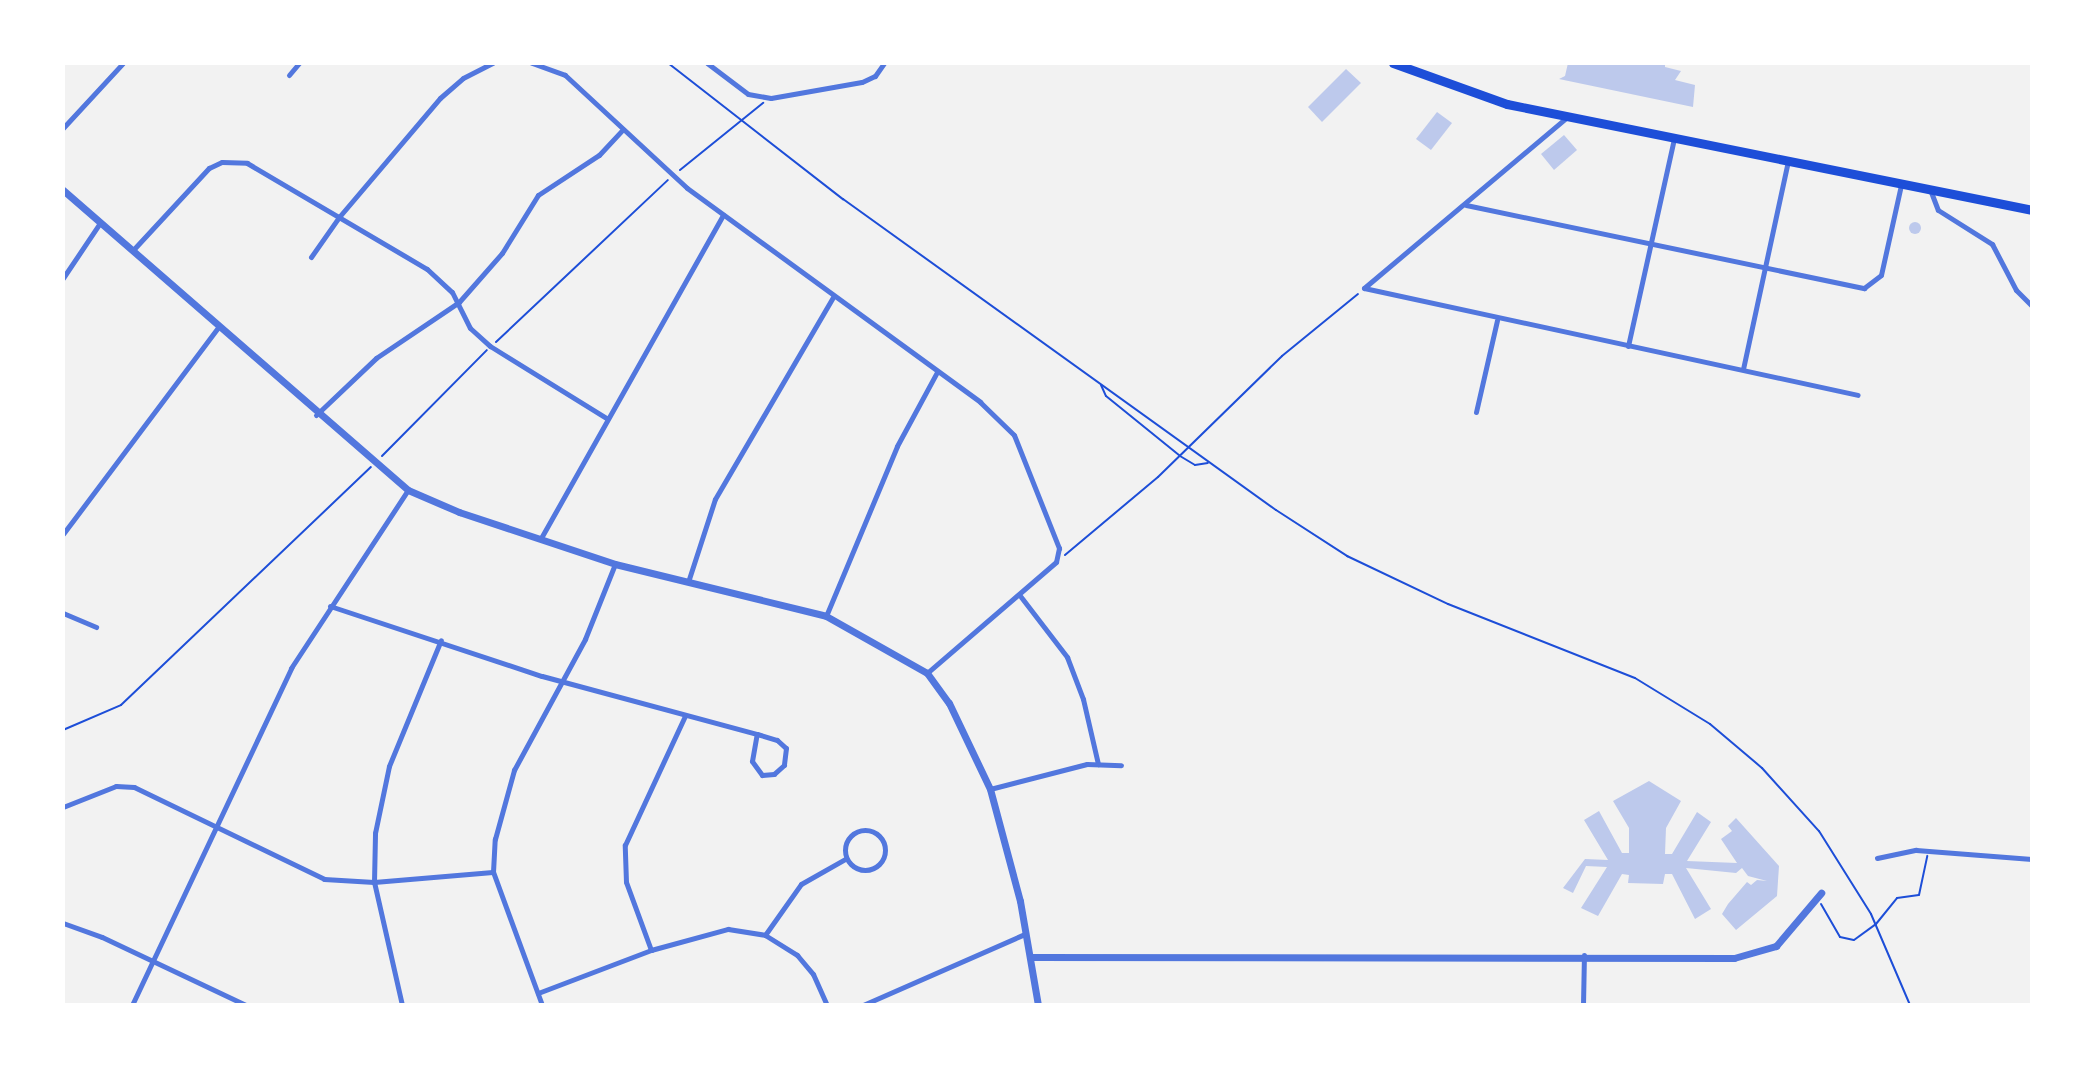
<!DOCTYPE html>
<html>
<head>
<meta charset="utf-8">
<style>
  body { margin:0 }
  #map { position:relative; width:2095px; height:1068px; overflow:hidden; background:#f2f2f2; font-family:"Nunito Sans",sans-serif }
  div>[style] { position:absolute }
  .building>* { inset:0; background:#bdc9ec }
  .round { border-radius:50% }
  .path>* { height:2px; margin:-1px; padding:0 1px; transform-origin:1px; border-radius:1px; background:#1d4ed8 }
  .minor>* { height:5px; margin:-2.5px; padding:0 2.5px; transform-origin:2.5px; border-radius:2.5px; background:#5277de }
  .minor>.ring { margin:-2.5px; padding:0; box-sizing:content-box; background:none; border:5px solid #5277de; border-radius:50% }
  .tertiary>* { height:7px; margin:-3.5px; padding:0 3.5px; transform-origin:3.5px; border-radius:3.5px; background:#5277de }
  .primary>* { height:9px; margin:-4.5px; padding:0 4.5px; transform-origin:4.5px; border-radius:4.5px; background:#1d4ed8 }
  span { translate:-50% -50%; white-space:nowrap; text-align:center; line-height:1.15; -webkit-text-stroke:7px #fff; paint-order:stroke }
  .frame { position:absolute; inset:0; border:65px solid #fff; pointer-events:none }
</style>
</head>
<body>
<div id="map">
  <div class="building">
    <i style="clip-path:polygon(1568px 63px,1665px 63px,1665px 67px,1681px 71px,1675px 80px,1695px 85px,1693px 107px,1559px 79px,1565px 76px)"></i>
    <i style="clip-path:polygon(1346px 69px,1361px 83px,1322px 122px,1308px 107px)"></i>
    <i style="clip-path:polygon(1437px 112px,1452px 123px,1431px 150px,1416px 139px)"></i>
    <i style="clip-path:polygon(1564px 135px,1577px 150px,1554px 170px,1541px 154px)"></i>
    <i class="round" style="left:1909px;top:222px;width:12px;height:12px"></i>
    <i style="clip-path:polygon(1649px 781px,1681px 801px,1666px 828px,1665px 854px,1672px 854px,1697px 812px,1711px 822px,1687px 861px,1737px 863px,1721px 839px,1732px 831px,1728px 826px,1736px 818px,1779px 866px,1777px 896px,1736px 930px,1722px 914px,1728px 904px,1747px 882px,1751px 885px,1757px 880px,1767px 881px,1748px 876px,1742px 868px,1736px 873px,1686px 868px,1711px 909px,1695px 919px,1672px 874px,1665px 874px,1663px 884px,1628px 883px,1629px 875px,1622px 874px,1598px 916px,1581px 908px,1607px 867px,1586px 866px,1573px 893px,1563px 888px,1585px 859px,1608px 860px,1584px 820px,1599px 811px,1622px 853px,1629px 853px,1629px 828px,1613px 801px)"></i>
  </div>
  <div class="path">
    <i style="left:668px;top:63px;width:222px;rotate:37.9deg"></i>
    <i style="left:843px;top:199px;width:533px;rotate:35.69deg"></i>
    <i style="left:1276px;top:510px;width:85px;rotate:32.9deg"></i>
    <i style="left:1347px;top:556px;width:112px;rotate:25.4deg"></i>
    <i style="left:1448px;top:604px;width:201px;rotate:21.6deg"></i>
    <i style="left:1635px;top:678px;width:88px;rotate:31.5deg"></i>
    <i style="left:1710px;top:724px;width:68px;rotate:40.2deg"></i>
    <i style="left:1762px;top:768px;width:85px;rotate:47.9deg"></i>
    <i style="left:1819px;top:831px;width:98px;rotate:57.9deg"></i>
    <i style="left:1871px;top:914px;width:99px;rotate:66.8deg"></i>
    <i style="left:680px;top:170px;width:107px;rotate:-38.9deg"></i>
    <i style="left:496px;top:342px;width:236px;rotate:-43.3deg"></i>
    <i style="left:1101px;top:385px;width:12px;rotate:66deg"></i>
    <i style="left:1106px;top:396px;width:95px;rotate:39deg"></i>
    <i style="left:1180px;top:456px;width:17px;rotate:31deg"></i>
    <i style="left:1195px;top:465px;width:13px;rotate:-9deg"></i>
    <i style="left:382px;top:456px;width:149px;rotate:-45.3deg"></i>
    <i style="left:1065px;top:555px;width:121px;rotate:-40deg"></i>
    <i style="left:1158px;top:477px;width:173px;rotate:-44.3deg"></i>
    <i style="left:1282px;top:356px;width:98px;rotate:-39.2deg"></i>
    <i style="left:63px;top:730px;width:63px;rotate:-23.3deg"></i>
    <i style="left:121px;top:705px;width:345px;rotate:-43.6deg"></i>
    <i style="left:1821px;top:904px;width:38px;rotate:60deg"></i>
    <i style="left:1840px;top:937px;width:14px;rotate:12deg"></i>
    <i style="left:1854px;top:940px;width:27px;rotate:-36deg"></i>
    <i style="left:1876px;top:924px;width:33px;rotate:-51deg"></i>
    <i style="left:1897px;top:898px;width:22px;rotate:-8deg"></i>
    <i style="left:1919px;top:895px;width:40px;rotate:-78deg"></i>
  </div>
  <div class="minor">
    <i style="left:532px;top:63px;width:35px;rotate:20deg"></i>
    <i style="left:565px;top:75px;width:166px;rotate:42.8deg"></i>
    <i style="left:687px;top:188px;width:363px;rotate:36.1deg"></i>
    <i style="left:980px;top:402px;width:47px;rotate:44.1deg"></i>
    <i style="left:1014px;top:435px;width:122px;rotate:68.3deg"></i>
    <i style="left:1059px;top:548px;width:14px;rotate:102deg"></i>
    <i style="left:1056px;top:562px;width:170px;rotate:139.3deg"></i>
    <i style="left:707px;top:63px;width:51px;rotate:37.1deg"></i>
    <i style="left:748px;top:94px;width:23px;rotate:10deg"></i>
    <i style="left:771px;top:98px;width:92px;rotate:-10deg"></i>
    <i style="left:862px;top:82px;width:14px;rotate:-25deg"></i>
    <i style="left:875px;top:76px;width:16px;rotate:-55deg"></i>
    <i style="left:289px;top:75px;width:16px;rotate:-50deg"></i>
    <i style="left:63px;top:128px;width:88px;rotate:-47.3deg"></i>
    <i style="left:1931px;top:192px;width:19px;rotate:69deg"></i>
    <i style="left:1938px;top:210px;width:64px;rotate:32.2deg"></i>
    <i style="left:1992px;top:244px;width:52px;rotate:62.4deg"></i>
    <i style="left:2016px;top:290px;width:23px;rotate:45deg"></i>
    <i style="left:1466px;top:205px;width:407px;rotate:11.8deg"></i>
    <i style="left:1864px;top:288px;width:21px;rotate:-37deg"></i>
    <i style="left:1881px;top:275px;width:92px;rotate:-77.5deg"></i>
    <i style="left:133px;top:250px;width:112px;rotate:-47.2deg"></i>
    <i style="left:209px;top:168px;width:14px;rotate:-25deg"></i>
    <i style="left:222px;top:162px;width:25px;rotate:2deg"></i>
    <i style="left:247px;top:163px;width:209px;rotate:30.5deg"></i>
    <i style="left:427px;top:269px;width:34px;rotate:43deg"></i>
    <i style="left:452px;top:292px;width:40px;rotate:63.4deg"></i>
    <i style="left:470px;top:328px;width:27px;rotate:42deg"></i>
    <i style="left:490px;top:346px;width:137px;rotate:31.8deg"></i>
    <i style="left:311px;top:257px;width:49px;rotate:-55deg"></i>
    <i style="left:339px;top:217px;width:156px;rotate:-49.7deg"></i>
    <i style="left:440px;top:98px;width:30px;rotate:-41deg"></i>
    <i style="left:463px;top:78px;width:33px;rotate:-27deg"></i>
    <i style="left:63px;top:278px;width:66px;rotate:-56.1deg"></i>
    <i style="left:1364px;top:288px;width:505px;rotate:12.22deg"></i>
    <i style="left:1364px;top:288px;width:265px;rotate:-40.1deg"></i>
    <i style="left:1628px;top:346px;width:213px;rotate:-77.5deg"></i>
    <i style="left:1743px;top:369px;width:213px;rotate:-77.8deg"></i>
    <i style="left:1476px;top:412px;width:94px;rotate:-77.1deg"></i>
    <i style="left:316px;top:415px;width:83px;rotate:-43.5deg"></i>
    <i style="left:376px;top:358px;width:100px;rotate:-34deg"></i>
    <i style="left:459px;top:302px;width:65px;rotate:-48.7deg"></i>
    <i style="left:502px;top:253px;width:68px;rotate:-58.2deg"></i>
    <i style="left:538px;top:195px;width:73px;rotate:-33.3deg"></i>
    <i style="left:599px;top:155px;width:35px;rotate:-47deg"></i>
    <i style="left:63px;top:534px;width:260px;rotate:-53.1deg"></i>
    <i style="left:541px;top:538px;width:371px;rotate:-60.6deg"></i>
    <i style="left:688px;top:582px;width:87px;rotate:-72deg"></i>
    <i style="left:715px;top:499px;width:234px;rotate:-59.7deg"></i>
    <i style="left:1021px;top:597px;width:76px;rotate:52.5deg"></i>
    <i style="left:1067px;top:657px;width:45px;rotate:69.1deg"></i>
    <i style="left:1083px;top:699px;width:67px;rotate:77deg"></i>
    <i style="left:330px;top:606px;width:223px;rotate:18.3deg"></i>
    <i style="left:542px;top:676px;width:223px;rotate:15.1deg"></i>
    <i style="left:63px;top:613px;width:36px;rotate:23deg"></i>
    <i style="left:826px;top:616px;width:184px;rotate:-67.3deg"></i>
    <i style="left:897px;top:446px;width:84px;rotate:-61.6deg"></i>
    <i style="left:757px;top:734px;width:21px;rotate:17deg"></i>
    <i style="left:777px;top:740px;width:12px;rotate:42deg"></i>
    <i style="left:786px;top:748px;width:17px;rotate:97deg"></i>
    <i style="left:784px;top:765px;width:13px;rotate:138deg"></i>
    <i style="left:774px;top:774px;width:12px;rotate:175deg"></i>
    <i style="left:762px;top:775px;width:17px;rotate:-126deg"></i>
    <i style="left:752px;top:761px;width:27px;rotate:-80deg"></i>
    <i style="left:990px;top:789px;width:100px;rotate:-14.5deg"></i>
    <i style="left:1087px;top:764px;width:34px;rotate:2deg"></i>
    <i style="left:63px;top:807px;width:57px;rotate:-21.6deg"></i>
    <i style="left:116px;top:786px;width:18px;rotate:3deg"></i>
    <i style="left:134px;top:787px;width:211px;rotate:25.8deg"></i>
    <i style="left:324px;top:879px;width:50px;rotate:3.4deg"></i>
    <i style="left:374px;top:882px;width:119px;rotate:-4.8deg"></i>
    <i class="ring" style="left:845px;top:830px;width:35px;height:35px"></i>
    <i style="left:1877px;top:858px;width:40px;rotate:-12deg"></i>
    <i style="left:1916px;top:850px;width:116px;rotate:4.4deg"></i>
    <i style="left:63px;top:923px;width:41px;rotate:19.7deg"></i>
    <i style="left:102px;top:937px;width:159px;rotate:25.3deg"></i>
    <i style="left:765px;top:935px;width:62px;rotate:-54.8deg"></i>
    <i style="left:801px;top:884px;width:51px;rotate:-29.6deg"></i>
    <i style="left:651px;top:950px;width:72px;rotate:-110.2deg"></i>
    <i style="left:626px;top:882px;width:37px;rotate:-92deg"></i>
    <i style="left:625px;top:845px;width:142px;rotate:-65.1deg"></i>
    <i style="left:538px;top:993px;width:121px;rotate:-20.8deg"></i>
    <i style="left:651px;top:950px;width:80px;rotate:-15.3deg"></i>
    <i style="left:728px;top:929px;width:37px;rotate:9deg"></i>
    <i style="left:765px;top:935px;width:38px;rotate:32deg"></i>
    <i style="left:797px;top:955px;width:25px;rotate:50deg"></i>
    <i style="left:813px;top:974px;width:34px;rotate:66deg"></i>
    <i style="left:132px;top:1005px;width:373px;rotate:-64.7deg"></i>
    <i style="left:291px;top:668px;width:213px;rotate:-56.7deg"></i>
    <i style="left:402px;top:1005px;width:126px;rotate:-102.8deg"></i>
    <i style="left:374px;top:882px;width:49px;rotate:-88.8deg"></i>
    <i style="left:375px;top:833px;width:68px;rotate:-78.2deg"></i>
    <i style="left:389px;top:766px;width:136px;rotate:-67.6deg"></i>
    <i style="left:542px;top:1005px;width:142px;rotate:-110.2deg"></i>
    <i style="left:493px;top:872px;width:33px;rotate:-87deg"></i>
    <i style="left:495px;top:839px;width:72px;rotate:-74.6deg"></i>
    <i style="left:514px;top:770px;width:149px;rotate:-61.5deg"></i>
    <i style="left:585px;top:639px;width:81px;rotate:-68.2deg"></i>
    <i style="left:863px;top:1005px;width:177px;rotate:-23.7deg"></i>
    <i style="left:1583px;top:1005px;width:50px;rotate:-88.9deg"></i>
  </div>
  <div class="tertiary">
    <i style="left:63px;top:190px;width:457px;rotate:41deg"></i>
    <i style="left:408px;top:490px;width:56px;rotate:23.3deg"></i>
    <i style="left:459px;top:512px;width:164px;rotate:18.4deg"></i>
    <i style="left:615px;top:564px;width:217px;rotate:13.8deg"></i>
    <i style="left:826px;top:616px;width:116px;rotate:29.4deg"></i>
    <i style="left:927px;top:673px;width:37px;rotate:54deg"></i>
    <i style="left:949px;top:703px;width:95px;rotate:64.5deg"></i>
    <i style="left:990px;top:789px;width:116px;rotate:75deg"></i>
    <i style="left:1020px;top:901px;width:106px;rotate:80.2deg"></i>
    <i style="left:1030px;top:957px;width:704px;rotate:0.08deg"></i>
    <i style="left:1734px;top:958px;width:44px;rotate:-15.9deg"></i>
    <i style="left:1776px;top:946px;width:70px;rotate:-49.7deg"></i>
  </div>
  <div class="primary">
    <i style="left:1393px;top:63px;width:121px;rotate:19.8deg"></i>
    <i style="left:1507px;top:104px;width:536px;rotate:11.41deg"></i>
  </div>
  <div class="frame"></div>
</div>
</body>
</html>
